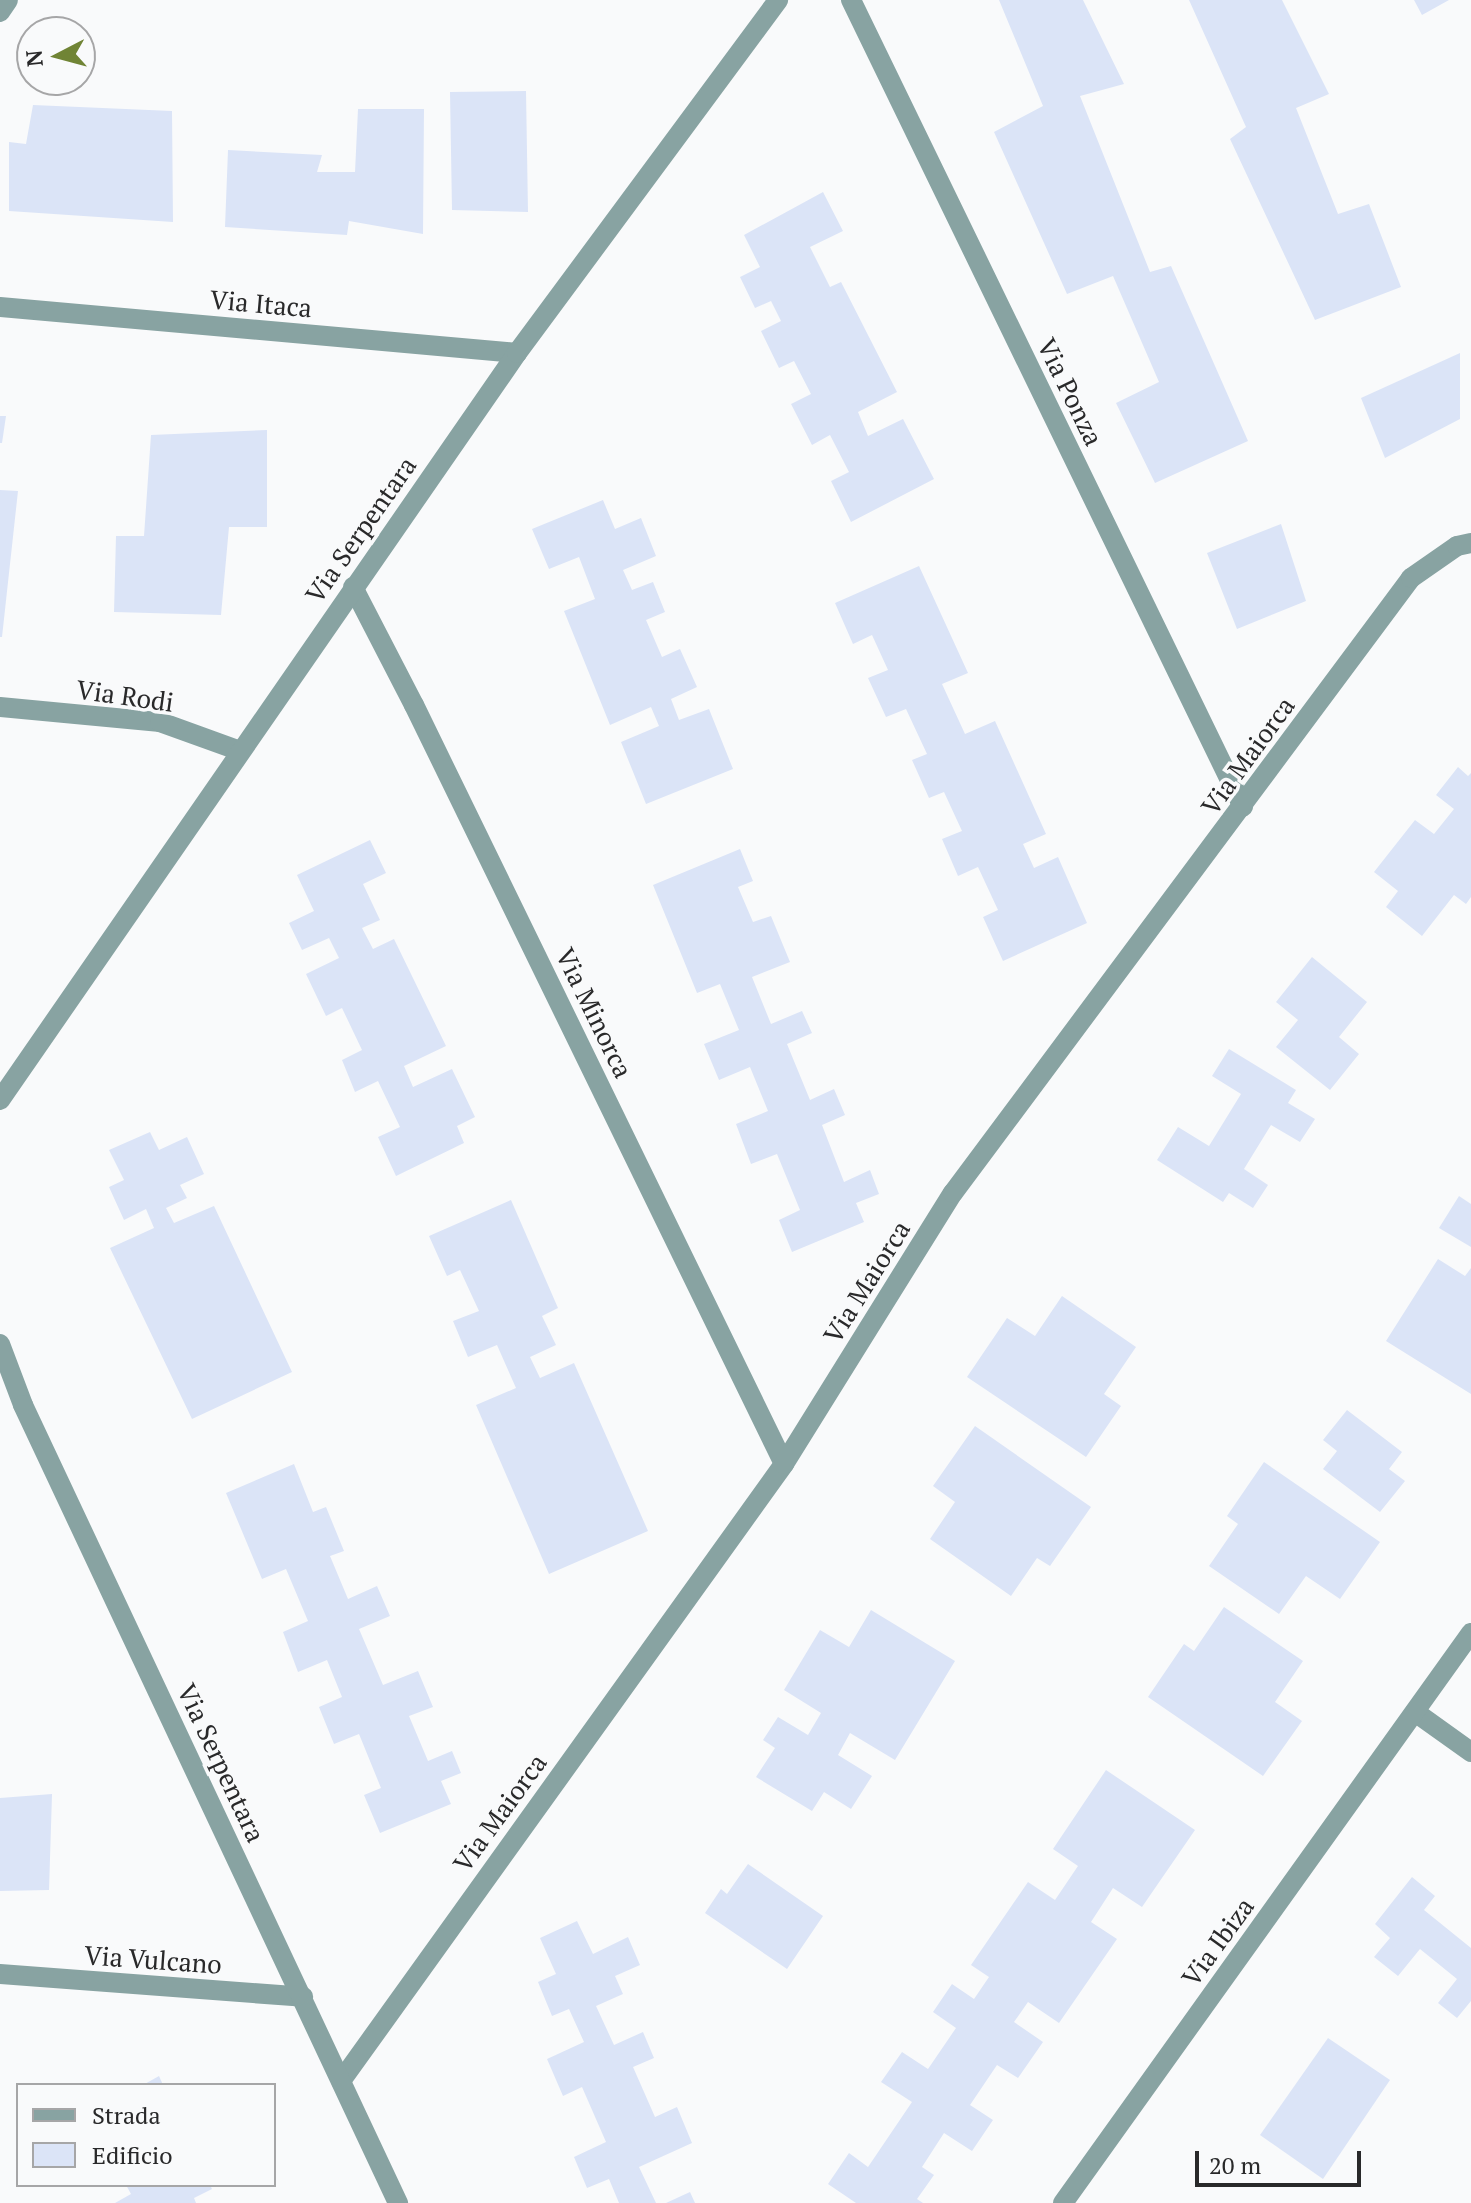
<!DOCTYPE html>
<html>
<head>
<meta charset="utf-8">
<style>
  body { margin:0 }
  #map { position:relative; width:1471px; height:2203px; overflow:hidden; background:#f9fafb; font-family:"PT Serif",serif }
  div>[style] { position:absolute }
  .building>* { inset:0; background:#dbe4f7 }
  .minor>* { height:20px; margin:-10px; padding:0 10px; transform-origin:10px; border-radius:10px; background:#88a3a2 }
  .tertiary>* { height:20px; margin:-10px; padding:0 10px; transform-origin:10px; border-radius:10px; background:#88a3a2 }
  span { translate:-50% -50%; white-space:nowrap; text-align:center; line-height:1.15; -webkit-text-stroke:7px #f9fafb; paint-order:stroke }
  .street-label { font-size:26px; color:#29292a }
  .legend { position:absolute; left:16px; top:2083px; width:260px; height:104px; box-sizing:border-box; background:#f9fafb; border:2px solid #a6a6a7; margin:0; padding:10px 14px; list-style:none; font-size:24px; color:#29292a }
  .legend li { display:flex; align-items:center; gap:16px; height:40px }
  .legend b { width:40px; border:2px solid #a6a6a7 }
  .north { position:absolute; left:16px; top:16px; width:80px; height:80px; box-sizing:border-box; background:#f9fafb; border:2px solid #a6a6a7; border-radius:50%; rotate:264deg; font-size:22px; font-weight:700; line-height:32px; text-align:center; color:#29292a }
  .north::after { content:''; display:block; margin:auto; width:28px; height:36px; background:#708435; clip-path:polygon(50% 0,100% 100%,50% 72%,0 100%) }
  .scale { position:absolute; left:1195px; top:2151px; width:166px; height:36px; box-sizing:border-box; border:4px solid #29292a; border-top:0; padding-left:10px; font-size:24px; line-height:28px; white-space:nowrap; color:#29292a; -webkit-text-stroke:6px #f9fafb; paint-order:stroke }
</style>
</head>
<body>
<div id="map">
  <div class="building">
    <i style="clip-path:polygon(999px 0,1083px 0,1124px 84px,1080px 96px,1150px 272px,1171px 266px,1248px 441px,1155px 483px,1116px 403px,1159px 382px,1113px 276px,1067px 294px,994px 132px,1043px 106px)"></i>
    <i style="clip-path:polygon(1189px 0,1282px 0,1329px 94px,1296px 108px,1338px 214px,1369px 204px,1401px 287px,1315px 320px,1230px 139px,1246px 127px)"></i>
    <i style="clip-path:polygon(1414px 0,1449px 0,1422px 15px)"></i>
    <i style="clip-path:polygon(526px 91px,528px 212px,452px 210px,450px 92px)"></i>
    <i style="clip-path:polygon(33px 105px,172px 111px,173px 222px,9px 211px,9px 142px,26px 144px)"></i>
    <i style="clip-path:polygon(358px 109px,424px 109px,423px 234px,349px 221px,347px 235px,225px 227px,228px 150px,322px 155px,317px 172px,355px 172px)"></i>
    <i style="clip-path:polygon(823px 192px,843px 231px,810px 247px,830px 287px,841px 282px,897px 392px,858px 412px,868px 436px,903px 419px,934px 479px,851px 522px,831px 481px,849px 472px,830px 435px,812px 445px,791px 404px,811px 394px,794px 361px,779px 368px,761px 331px,781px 321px,771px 301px,755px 308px,740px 277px,760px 267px,744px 235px)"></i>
    <i style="clip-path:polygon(1460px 353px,1460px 419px,1385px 458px,1361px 398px)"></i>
    <i style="clip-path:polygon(0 416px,6px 416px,2px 443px,0 443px)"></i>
    <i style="clip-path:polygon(267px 430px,267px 527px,229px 527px,221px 615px,114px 612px,116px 536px,144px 536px,151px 435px)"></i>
    <i style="clip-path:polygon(0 490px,18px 491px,2px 637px,0 637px)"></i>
    <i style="clip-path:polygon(603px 500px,615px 529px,641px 518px,656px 556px,623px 570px,632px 590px,653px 582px,665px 612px,646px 620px,662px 657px,680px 649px,697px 687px,671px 699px,679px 720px,709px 709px,733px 769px,646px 804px,621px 742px,659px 726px,651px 707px,610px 725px,564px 611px,595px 599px,579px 557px,549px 569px,532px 529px)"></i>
    <i style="clip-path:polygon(1281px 524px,1306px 601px,1237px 629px,1207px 553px)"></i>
    <i style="clip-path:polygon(919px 566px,968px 673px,942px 684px,965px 734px,995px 721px,1046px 834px,1023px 844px,1034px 868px,1058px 857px,1087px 923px,1003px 961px,983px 917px,998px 910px,978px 867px,958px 876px,942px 839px,962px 831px,944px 792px,929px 798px,912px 760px,927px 754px,906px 709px,886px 717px,868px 678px,888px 670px,872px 635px,853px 644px,835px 603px)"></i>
    <i style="clip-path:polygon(1458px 767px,1468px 776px,1471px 773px,1471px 897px,1466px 904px,1454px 895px,1422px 936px,1386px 907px,1398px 891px,1374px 872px,1415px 820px,1434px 834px,1454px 809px,1436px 795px)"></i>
    <i style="clip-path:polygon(370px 840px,386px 873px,363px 884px,380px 920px,362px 928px,373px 949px,394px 939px,446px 1046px,404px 1066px,413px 1087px,452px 1069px,475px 1117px,457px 1126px,464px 1143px,396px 1176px,378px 1137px,400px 1127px,378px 1081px,355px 1092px,342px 1060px,362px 1050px,342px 1008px,326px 1016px,306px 974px,339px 958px,329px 938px,302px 950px,289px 923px,314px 911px,297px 875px)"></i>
    <i style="clip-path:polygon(740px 849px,753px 881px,738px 887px,753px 922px,771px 916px,790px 962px,752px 977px,771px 1024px,802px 1011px,812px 1033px,787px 1044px,810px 1100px,834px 1089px,845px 1115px,822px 1125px,844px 1182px,870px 1170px,879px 1194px,856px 1203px,864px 1222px,792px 1252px,779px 1220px,800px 1210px,777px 1154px,751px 1164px,736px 1124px,768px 1111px,750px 1067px,719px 1080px,704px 1044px,739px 1030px,720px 984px,697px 993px,653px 885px)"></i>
    <i style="clip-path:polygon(1312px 957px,1367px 1002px,1339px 1037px,1359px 1054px,1330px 1090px,1276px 1047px,1298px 1020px,1276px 1002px)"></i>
    <i style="clip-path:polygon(1229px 1049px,1296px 1090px,1288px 1103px,1315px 1119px,1300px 1142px,1271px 1125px,1244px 1169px,1268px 1185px,1253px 1208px,1229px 1193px,1223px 1202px,1157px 1160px,1178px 1127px,1209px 1146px,1241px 1094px,1212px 1076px)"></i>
    <i style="clip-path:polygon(150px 1132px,159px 1150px,187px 1137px,204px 1174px,180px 1185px,187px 1198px,166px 1208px,174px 1223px,214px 1206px,292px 1372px,192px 1419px,110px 1248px,154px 1228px,146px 1209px,124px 1220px,109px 1187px,124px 1180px,109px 1150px)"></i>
    <i style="clip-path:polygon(1459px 1196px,1471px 1204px,1471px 1247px,1439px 1228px)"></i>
    <i style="clip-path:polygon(511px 1200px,558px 1308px,542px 1316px,556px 1345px,530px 1357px,540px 1378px,574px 1363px,648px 1531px,549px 1574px,476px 1405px,516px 1388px,497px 1345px,468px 1357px,453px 1321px,479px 1311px,460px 1270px,447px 1276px,429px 1236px)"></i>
    <i style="clip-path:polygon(1438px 1259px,1465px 1276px,1471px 1268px,1471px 1394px,1386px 1341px)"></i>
    <i style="clip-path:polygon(1062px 1296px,1136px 1347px,1104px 1394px,1121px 1406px,1086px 1457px,967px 1377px,1007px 1318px,1035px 1336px)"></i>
    <i style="clip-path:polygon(1347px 1410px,1402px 1452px,1389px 1469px,1405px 1481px,1380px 1512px,1323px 1469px,1337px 1451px,1323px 1440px)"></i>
    <i style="clip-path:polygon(975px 1426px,1091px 1507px,1050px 1566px,1037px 1558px,1011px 1596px,930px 1539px,955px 1502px,933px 1486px)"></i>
    <i style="clip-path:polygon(1264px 1462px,1380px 1542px,1340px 1599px,1306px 1576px,1279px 1614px,1209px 1566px,1238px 1524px,1227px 1516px)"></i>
    <i style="clip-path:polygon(294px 1464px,313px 1512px,326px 1507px,344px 1551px,330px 1556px,348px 1599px,377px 1586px,390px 1616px,359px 1629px,383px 1685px,418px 1671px,433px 1707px,409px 1716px,428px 1761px,452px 1751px,461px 1773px,441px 1781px,451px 1804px,380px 1833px,364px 1795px,381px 1788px,359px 1734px,334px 1744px,319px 1707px,342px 1697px,327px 1660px,298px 1672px,283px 1632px,308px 1621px,286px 1569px,262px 1579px,226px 1493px)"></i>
    <i style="clip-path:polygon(1224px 1607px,1303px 1661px,1275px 1702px,1302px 1721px,1263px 1776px,1148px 1697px,1184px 1644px,1194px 1651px)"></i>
    <i style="clip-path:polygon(871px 1610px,955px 1661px,895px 1760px,850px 1733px,838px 1755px,872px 1776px,851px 1809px,824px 1792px,812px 1811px,756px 1777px,775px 1748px,763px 1740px,778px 1717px,808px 1735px,821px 1713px,784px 1690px,820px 1630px,849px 1647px)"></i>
    <i style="clip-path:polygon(1106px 1770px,1195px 1830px,1142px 1907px,1113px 1888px,1091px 1922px,1117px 1939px,1059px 2023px,1028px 2002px,1014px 2022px,1043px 2042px,1018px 2078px,997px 2065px,970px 2105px,993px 2120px,972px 2151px,944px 2133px,922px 2167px,934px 2175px,917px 2199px,923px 2203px,856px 2203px,828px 2184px,849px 2153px,868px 2167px,912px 2102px,881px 2082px,902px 2052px,928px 2069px,956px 2028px,933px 2012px,952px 1984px,974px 1999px,989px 1977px,971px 1965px,1028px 1882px,1055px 1900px,1078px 1866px,1053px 1849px)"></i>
    <i style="clip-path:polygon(52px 1794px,49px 1890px,0 1891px,0 1798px)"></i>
    <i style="clip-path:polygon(748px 1864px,823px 1916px,787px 1969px,705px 1913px,721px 1889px,727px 1894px)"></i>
    <i style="clip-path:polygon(1412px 1877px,1435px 1896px,1424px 1910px,1471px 1948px,1471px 2001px,1457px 2018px,1438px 2003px,1457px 1979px,1420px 1949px,1398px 1976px,1374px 1957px,1390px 1938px,1375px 1924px)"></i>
    <i style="clip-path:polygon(577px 1921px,593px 1954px,628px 1937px,640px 1965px,615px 1976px,623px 1994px,596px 2006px,614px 2045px,643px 2032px,654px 2058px,633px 2067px,655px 2117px,677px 2107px,692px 2143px,639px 2167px,656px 2203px,619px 2203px,609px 2179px,587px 2188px,574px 2157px,606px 2142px,582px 2087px,563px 2096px,547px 2059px,584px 2042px,569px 2009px,552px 2016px,538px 1982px,556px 1974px,540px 1938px)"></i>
    <i style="clip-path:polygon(1328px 2038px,1390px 2080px,1323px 2179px,1260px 2135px)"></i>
    <i style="clip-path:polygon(159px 2076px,163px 2085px,143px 2085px)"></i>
    <i style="clip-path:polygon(126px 2185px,210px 2185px,212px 2189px,194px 2198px,196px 2203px,115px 2203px,131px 2194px)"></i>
    <i style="clip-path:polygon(690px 2192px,695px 2203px,666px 2203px)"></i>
  </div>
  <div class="minor">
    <i style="left:851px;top:0;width:897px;rotate:64.09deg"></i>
    <i style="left:0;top:12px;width:14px;rotate:-56deg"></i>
    <i style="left:0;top:307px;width:519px;rotate:5.08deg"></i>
    <i style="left:353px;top:587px;width:133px;rotate:62.7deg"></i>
    <i style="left:414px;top:705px;width:844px;rotate:64.01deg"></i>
    <i style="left:0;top:707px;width:161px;rotate:5.4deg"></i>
    <i style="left:160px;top:722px;width:85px;rotate:19.9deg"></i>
    <i style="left:1415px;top:1712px;width:69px;rotate:35.5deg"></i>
    <i style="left:0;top:1974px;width:304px;rotate:4.3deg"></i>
    <i style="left:341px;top:2081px;width:760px;rotate:-54.32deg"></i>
    <i style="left:784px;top:1464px;width:319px;rotate:-58.1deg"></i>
    <i style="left:953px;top:1193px;width:767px;rotate:-53.32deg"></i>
    <i style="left:1411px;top:578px;width:56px;rotate:-34.8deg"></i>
    <i style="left:1457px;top:546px;width:14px;rotate:-12deg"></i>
    <i style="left:1063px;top:2203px;width:701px;rotate:-54.41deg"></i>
  </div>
  <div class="tertiary">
    <i style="left:0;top:1100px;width:908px;rotate:-55.31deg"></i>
    <i style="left:517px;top:353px;width:439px;rotate:-53.5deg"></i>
    <i style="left:0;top:1344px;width:65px;rotate:69.3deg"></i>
    <i style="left:23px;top:1405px;width:882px;rotate:64.83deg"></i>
  </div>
  <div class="street-label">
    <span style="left:261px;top:304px;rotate:5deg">Via Itaca</span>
    <span style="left:1070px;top:392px;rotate:64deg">Via Ponza</span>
    <span style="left:361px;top:530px;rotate:-55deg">Via Serpentara</span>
    <span style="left:125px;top:696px;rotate:8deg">Via Rodi</span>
    <span style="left:1248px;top:756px;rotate:-54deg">Via Maiorca</span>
    <span style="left:594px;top:1013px;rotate:64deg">Via Minorca</span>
    <span style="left:867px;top:1282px;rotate:-58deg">Via Maiorca</span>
    <span style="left:221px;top:1763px;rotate:65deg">Via Serpentara</span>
    <span style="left:500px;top:1813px;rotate:-54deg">Via Maiorca</span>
    <span style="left:1218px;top:1942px;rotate:-54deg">Via Ibiza</span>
    <span style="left:153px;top:1960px;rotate:4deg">Via Vulcano</span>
  </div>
  <ul class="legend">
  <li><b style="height:10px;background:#88a3a2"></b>Strada</li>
  <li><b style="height:22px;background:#dbe4f7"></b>Edificio</li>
  </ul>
  <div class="north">N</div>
  <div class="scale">20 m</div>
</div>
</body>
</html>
